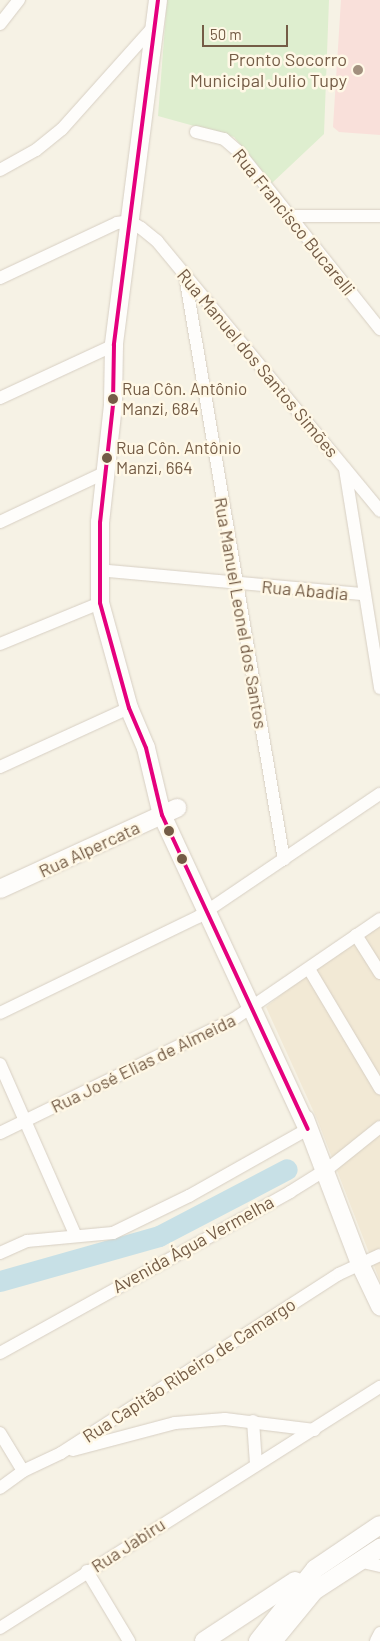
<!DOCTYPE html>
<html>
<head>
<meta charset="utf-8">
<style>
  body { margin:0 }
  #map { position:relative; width:380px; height:1641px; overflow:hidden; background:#f6f2e5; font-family:Barlow,sans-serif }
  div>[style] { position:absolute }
  .residential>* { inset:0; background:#f2e9d5 }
  .medical>* { inset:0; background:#f9e0da }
  .green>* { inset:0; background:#deeecf }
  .river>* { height:21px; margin:-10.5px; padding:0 10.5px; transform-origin:10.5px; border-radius:10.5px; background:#c7e0e6 }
  .roads { filter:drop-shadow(0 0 1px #d7cfc3) drop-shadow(0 0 1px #d7cfc3) }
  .street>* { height:12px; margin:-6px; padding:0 6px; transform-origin:6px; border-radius:6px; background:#fefdfb }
  .secondary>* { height:18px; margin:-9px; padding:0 9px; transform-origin:9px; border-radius:9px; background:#fefdfb }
  .bus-1>* { height:4px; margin:-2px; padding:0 2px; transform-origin:2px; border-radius:2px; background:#e5007d }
  .dots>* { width:14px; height:14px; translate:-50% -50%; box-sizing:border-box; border:2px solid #fff8e6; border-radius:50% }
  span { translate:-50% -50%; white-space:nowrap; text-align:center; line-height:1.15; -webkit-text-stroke:5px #fff8e6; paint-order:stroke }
  .bus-label { font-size:17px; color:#745c46 }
  .left { translate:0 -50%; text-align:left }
  .poi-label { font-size:18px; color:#745c46 }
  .right { translate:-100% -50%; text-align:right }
  .street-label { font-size:18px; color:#745c46 }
  .scale { position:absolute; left:202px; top:25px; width:86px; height:22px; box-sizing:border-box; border:2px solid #745c46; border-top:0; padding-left:6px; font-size:15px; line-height:18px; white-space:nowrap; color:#745c46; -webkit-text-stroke:4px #fff8e6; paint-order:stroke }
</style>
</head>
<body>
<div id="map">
  <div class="residential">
    <i style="clip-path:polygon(380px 912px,380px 1281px,317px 1119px,266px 1007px)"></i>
  </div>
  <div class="medical">
    <i style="clip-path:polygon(341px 0,380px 0,380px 135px,339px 132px,333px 127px)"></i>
  </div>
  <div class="green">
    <i style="clip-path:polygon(167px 0,329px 0,324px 134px,272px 183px,234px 137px,158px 116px)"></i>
  </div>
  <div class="river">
    <i style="left:0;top:1281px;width:165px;rotate:-15.8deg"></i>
    <i style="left:159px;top:1236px;width:144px;rotate:-27.6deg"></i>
  </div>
  <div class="roads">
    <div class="street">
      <i style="left:0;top:24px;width:31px;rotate:-52deg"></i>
      <i style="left:196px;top:132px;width:29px;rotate:14deg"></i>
      <i style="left:224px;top:139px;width:18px;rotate:41deg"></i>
      <i style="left:238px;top:151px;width:228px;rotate:51.4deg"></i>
      <i style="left:0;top:170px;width:41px;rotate:-29.1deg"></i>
      <i style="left:36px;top:150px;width:33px;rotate:-39deg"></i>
      <i style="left:62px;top:129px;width:138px;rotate:-48.2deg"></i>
      <i style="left:290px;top:216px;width:90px"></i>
      <i style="left:185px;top:276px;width:592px;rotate:80.38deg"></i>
      <i style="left:0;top:278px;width:129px;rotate:-25.2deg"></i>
      <i style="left:117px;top:223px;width:12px;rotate:-9deg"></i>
      <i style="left:129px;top:221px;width:14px;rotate:30deg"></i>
      <i style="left:141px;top:228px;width:21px;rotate:39deg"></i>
      <i style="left:157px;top:241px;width:350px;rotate:50.4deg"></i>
      <i style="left:0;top:398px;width:126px;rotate:-24.9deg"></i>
      <i style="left:345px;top:469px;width:222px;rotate:80.9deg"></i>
      <i style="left:0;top:522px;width:115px;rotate:-25.2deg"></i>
      <i style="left:98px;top:570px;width:267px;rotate:5.2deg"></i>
      <i style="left:0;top:644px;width:108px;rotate:-22.3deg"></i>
      <i style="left:0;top:767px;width:142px;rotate:-24.6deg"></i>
      <i style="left:356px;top:935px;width:45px;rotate:57.7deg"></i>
      <i style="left:309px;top:969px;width:139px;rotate:59.2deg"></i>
      <i style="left:0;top:1013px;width:220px;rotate:-25.9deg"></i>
      <i style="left:198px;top:917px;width:220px;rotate:-34.1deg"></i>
      <i style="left:0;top:1064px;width:186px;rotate:66.2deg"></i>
      <i style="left:0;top:1133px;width:260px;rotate:-26deg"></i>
      <i style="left:234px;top:1019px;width:177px;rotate:-34.4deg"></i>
      <i style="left:0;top:1253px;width:30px;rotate:-24deg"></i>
      <i style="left:27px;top:1241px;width:86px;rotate:-5.3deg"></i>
      <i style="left:113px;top:1233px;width:85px;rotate:-26deg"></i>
      <i style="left:189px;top:1196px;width:137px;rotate:-29.4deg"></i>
      <i style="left:0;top:1353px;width:332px;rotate:-29deg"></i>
      <i style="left:290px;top:1192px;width:47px;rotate:-32deg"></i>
      <i style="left:330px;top:1167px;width:64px;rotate:-38.7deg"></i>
      <i style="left:253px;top:1421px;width:43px;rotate:86deg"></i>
      <i style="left:0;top:1433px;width:44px;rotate:58.8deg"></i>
      <i style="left:73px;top:1450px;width:106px;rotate:-14.8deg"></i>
      <i style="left:175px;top:1423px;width:50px;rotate:-4.6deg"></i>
      <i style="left:225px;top:1419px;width:90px;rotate:7deg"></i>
      <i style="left:0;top:1488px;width:29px;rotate:-36deg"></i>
      <i style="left:23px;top:1471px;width:42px;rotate:-25.3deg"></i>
      <i style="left:61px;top:1453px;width:331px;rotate:-32.8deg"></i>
      <i style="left:339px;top:1274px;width:45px;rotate:-24.9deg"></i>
      <i style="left:359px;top:1561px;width:22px;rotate:13deg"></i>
      <i style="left:87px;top:1571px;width:82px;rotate:59deg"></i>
      <i style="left:0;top:1628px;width:450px;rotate:-32.4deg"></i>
      <i style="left:376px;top:1641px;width:9px;rotate:-63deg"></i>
    </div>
    <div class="secondary">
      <i style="left:158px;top:0;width:348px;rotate:97.3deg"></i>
      <i style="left:114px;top:345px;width:60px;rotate:91deg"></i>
      <i style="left:113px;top:405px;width:118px;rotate:96.3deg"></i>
      <i style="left:100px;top:522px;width:81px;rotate:90deg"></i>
      <i style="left:100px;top:603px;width:109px;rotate:74.6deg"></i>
      <i style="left:129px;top:708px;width:43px;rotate:67deg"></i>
      <i style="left:146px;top:748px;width:69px;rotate:76.6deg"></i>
      <i style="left:162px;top:815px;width:346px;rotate:65.1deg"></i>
      <i style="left:0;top:889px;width:195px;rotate:-24.6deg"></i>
      <i style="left:305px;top:1119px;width:155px;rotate:69.2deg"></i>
      <i style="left:360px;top:1264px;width:47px;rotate:64.5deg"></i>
      <i style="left:204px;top:1641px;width:109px;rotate:-33.4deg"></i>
      <i style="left:258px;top:1641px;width:92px;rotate:-51.6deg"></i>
      <i style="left:315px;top:1569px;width:78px;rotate:-34.1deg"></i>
      <i style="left:273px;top:1641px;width:65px;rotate:-50.6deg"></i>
      <i style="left:314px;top:1591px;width:79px;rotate:-33.1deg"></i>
    </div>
  </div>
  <div class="bus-1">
    <i style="left:158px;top:0;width:348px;rotate:97.3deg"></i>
    <i style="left:114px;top:345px;width:60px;rotate:91deg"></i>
    <i style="left:113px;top:405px;width:118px;rotate:96.3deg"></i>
    <i style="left:100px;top:522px;width:81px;rotate:90deg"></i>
    <i style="left:100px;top:603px;width:109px;rotate:74.6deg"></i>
    <i style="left:129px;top:708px;width:43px;rotate:67deg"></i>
    <i style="left:146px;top:748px;width:69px;rotate:76.6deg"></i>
    <i style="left:162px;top:815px;width:346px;rotate:65.1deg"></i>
  </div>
  <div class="dots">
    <i style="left:358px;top:70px;background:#a2907e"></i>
    <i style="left:113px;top:399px;background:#745c46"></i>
    <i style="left:107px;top:458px;background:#745c46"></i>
    <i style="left:169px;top:831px;background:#745c46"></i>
    <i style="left:182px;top:859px;background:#745c46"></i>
  </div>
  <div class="bus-label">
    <span class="left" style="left:122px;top:399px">Rua Côn. Antônio<br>Manzi, 684</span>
    <span class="left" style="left:116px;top:458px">Rua Côn. Antônio<br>Manzi, 664</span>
  </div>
  <div class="poi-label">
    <span class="right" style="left:347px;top:70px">Pronto Socorro<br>Municipal Julio Tupy</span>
  </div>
  <div class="street-label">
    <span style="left:294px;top:222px;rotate:51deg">Rua Francisco Bucarelli</span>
    <span style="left:258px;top:363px;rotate:50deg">Rua Manuel dos Santos Simões</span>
    <span style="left:305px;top:590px;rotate:5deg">Rua Abadia</span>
    <span style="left:241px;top:613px;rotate:80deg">Rua Manuel Leonel dos Santos</span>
    <span style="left:89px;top:849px;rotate:-25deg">Rua Alpercata</span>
    <span style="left:143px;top:1063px;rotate:-26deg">Rua José Elias de Almeida</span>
    <span style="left:193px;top:1244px;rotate:-29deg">Avenida Água Vermelha</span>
    <span style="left:189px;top:1370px;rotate:-33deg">Rua Capitão Ribeiro de Camargo</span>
    <span style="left:128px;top:1545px;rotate:-33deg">Rua Jabiru</span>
  </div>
  <div class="scale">50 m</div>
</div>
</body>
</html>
